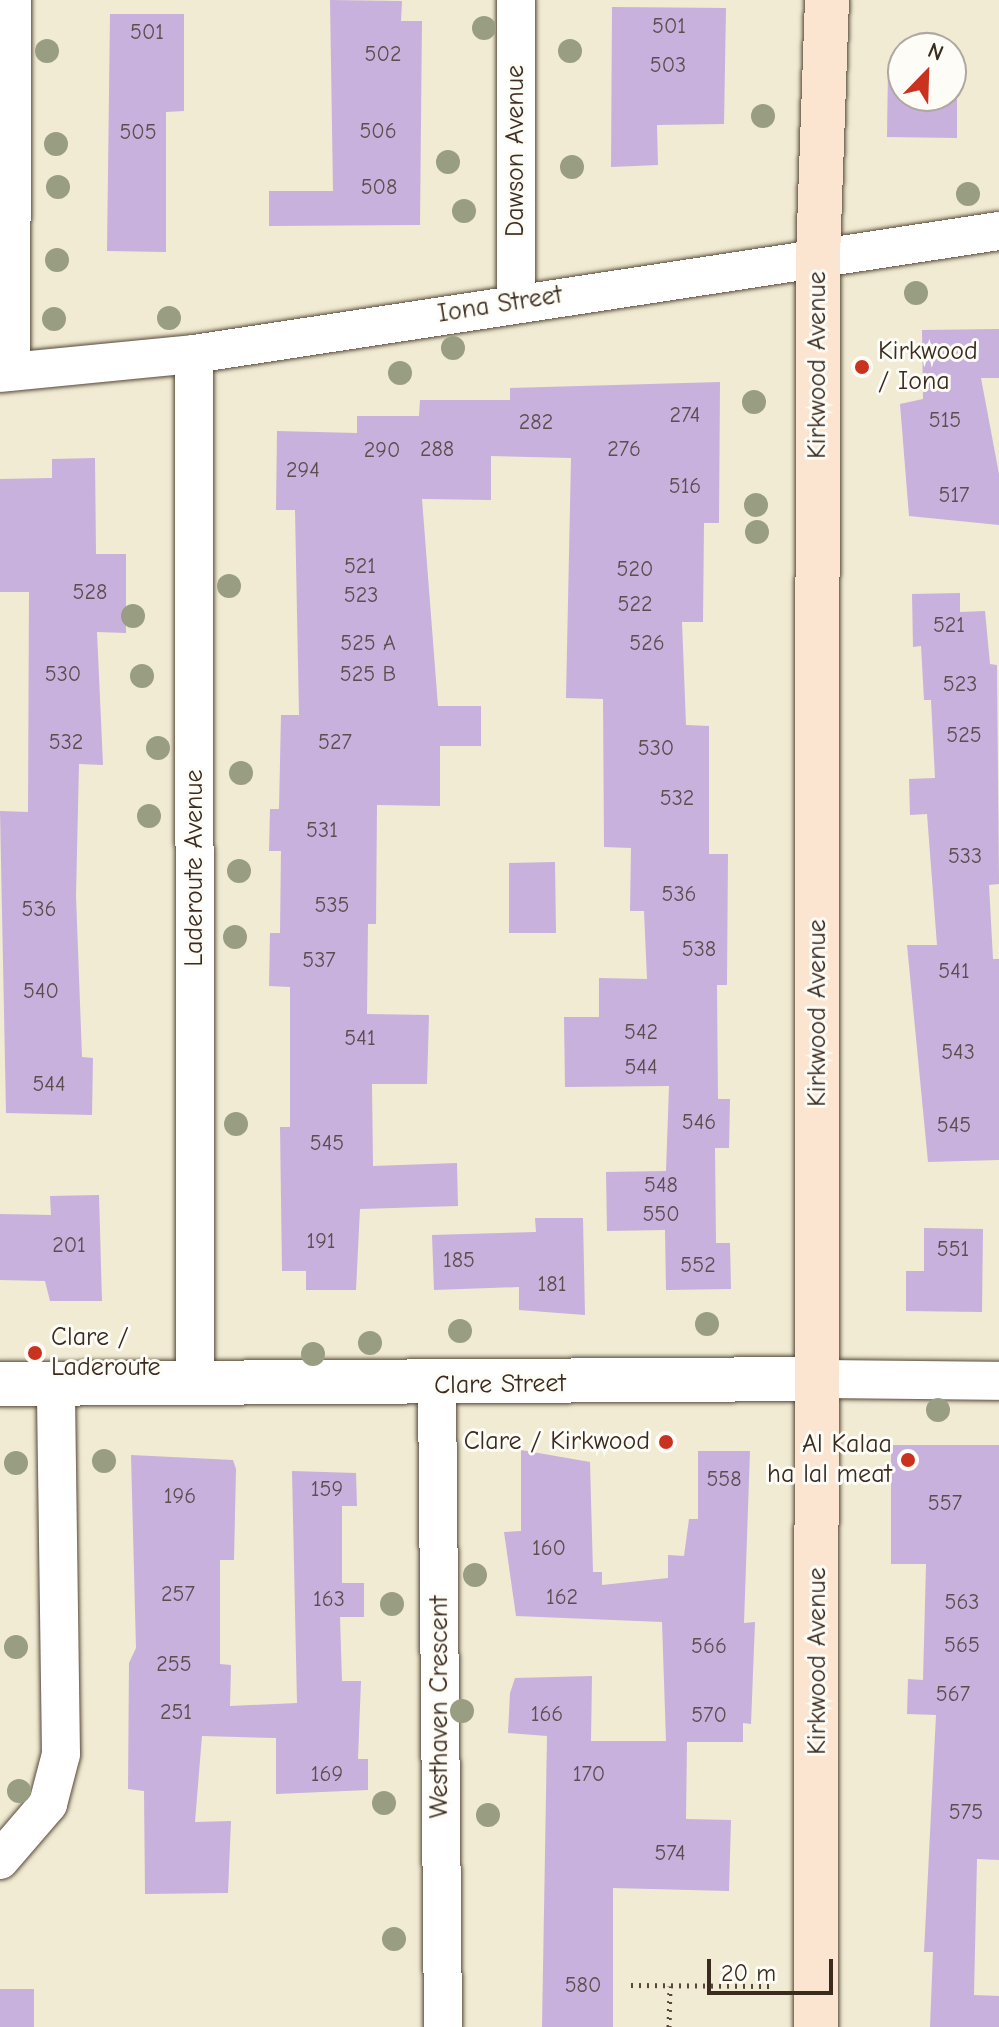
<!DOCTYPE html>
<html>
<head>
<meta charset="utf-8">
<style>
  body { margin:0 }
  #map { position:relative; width:999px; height:2027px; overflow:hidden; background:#f0ebd2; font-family:"Comic Neue",sans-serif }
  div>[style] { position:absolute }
  .building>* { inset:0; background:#c8b1dc }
  .path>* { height:5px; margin-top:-2.5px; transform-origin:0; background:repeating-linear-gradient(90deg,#564739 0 2px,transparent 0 8px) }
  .roads { filter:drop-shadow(0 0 2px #564739) drop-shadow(0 0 2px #564739) }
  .minor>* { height:38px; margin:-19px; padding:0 19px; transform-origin:19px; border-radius:19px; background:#fff }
  .tertiary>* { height:44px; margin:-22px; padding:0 22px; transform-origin:22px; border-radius:22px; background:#fff }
  .secondary>* { height:44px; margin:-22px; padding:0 22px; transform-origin:22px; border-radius:22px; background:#fce5d0 }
  .trees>* { width:24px; height:24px; margin:-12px; border-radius:50%; background:#999e83 }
  .dots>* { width:22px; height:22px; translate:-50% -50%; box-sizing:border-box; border:4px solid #fdfcf7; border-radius:50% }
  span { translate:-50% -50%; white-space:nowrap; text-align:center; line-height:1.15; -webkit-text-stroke:6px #fdfcf7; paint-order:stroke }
  .number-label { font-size:22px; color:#5e4c4e }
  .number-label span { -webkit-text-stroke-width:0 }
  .street-label { font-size:26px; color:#3b2a1e }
  .poi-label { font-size:26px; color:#3b2a1e }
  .left { translate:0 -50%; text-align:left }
  .right { translate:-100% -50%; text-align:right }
  .north { position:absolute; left:887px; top:32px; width:80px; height:80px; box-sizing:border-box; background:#fdfcf7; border:2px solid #afa8a0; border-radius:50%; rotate:23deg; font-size:22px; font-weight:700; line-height:32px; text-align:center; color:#3b2a1e }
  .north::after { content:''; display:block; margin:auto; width:28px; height:36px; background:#c8321e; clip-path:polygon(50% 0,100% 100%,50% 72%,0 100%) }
  .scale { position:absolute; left:707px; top:1959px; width:126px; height:36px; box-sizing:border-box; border:4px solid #3b2a1e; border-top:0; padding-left:10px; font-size:24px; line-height:28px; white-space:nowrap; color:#3b2a1e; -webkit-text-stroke:6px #fdfcf7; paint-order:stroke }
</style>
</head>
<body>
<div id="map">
  <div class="building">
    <i style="clip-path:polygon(330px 0,402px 1px,401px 21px,422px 21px,420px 225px,269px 226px,269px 191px,333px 191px)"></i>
    <i style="clip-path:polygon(612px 7px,726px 8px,724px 124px,657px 125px,658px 165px,611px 167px)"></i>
    <i style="clip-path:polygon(110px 14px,184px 14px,184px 111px,166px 112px,166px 252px,107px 251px)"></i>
    <i style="clip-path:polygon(916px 45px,957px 45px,957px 138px,887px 137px,888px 69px,903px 69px,903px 96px,951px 96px,951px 48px)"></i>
    <i style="clip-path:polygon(999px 329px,999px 378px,981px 378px,999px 474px,999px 525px,909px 516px,900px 404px,923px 399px,922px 330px)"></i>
    <i style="clip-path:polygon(720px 382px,719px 523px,704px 523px,703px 622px,682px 622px,686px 725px,709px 726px,709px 854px,728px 854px,727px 985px,717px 985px,718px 1099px,730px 1099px,729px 1148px,715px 1148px,716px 1243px,730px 1243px,731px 1289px,666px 1290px,665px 1230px,607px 1231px,606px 1172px,666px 1171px,669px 1086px,565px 1087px,564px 1017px,599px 1017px,599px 978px,647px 979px,644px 911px,630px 911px,631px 848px,604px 847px,603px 699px,566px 698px,571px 458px,491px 456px,491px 500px,422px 499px,438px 706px,481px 706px,481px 746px,440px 746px,440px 806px,377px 805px,376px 924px,368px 924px,367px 1014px,429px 1015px,427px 1084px,372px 1084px,373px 1166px,457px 1163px,458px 1206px,360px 1209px,356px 1290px,306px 1290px,306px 1271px,282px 1271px,280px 1127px,290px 1127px,290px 987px,269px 986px,270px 933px,280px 933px,281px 851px,269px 851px,270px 809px,279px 809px,281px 715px,299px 715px,295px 510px,276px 510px,277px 431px,357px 433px,357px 416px,419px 416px,420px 400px,510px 400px,510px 388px)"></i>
    <i style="clip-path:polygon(95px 458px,96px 554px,126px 554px,126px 633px,97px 632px,103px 765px,79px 764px,76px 896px,82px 1057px,93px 1058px,92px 1115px,6px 1113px,0 811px,28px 812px,29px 592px,0 592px,0 479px,52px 478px,52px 459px)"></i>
    <i style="clip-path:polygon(960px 593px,960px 612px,985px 611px,990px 664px,997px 665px,999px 884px,989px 885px,993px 959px,999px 959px,999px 1160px,928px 1162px,907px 945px,937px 945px,927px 814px,910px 815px,909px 779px,935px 778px,931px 700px,924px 700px,921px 646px,913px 647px,912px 594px)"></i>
    <i style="clip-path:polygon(555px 862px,556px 933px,509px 933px,509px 863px)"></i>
    <i style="clip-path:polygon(99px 1195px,102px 1301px,50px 1301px,45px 1281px,0 1280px,0 1214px,51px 1215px,50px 1196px)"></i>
    <i style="clip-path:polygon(535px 1218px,583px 1218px,585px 1315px,519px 1310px,519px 1287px,434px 1290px,432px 1235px,536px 1232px)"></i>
    <i style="clip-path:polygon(924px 1228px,983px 1229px,982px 1312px,906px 1311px,906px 1271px,924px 1271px)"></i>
    <i style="clip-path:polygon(891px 1445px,999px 1445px,999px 1860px,977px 1859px,974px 1995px,999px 1996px,999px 2027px,930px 2027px,933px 1952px,924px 1952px,936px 1715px,907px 1714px,908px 1679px,923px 1680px,926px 1564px,891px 1564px)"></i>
    <i style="clip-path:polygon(521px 1450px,590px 1462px,593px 1572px,602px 1572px,602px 1585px,668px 1578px,668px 1555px,684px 1556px,689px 1519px,698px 1519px,698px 1451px,750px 1451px,744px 1623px,755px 1622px,751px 1724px,743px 1723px,743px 1742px,687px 1742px,686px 1819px,731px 1820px,729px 1891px,613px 1888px,613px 2027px,542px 2027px,547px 1736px,508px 1733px,510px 1693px,515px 1678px,592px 1676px,591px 1741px,666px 1741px,662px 1622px,516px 1616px,504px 1532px,521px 1531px)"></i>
    <i style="clip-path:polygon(131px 1455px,233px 1460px,236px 1469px,234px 1560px,220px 1560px,220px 1664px,231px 1665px,230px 1706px,297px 1703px,292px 1471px,356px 1473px,357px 1506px,342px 1506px,342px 1583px,364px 1583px,364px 1617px,340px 1617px,342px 1681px,361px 1681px,358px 1759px,368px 1759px,368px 1790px,276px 1794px,276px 1738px,202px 1736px,195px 1822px,231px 1821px,228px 1893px,145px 1894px,144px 1791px,128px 1789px,129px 1663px,136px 1648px)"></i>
    <i style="clip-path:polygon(0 1989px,34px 1989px,34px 2027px,0 2027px)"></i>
  </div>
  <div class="path">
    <i style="left:631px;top:1985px;width:141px;rotate:0.4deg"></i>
    <i style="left:669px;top:2027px;width:41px;rotate:-88.6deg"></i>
  </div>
  <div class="roads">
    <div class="minor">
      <i style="left:516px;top:302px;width:302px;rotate:-90deg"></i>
      <i style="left:194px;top:354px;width:1029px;rotate:89.94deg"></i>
      <i style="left:11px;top:371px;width:371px;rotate:-89.8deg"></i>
      <i style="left:0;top:373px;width:195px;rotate:-5.6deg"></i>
      <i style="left:194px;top:354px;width:814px;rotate:-8.69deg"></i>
      <i style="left:820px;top:1379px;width:179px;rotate:0.6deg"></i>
      <i style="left:437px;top:1387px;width:640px;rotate:89.46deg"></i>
      <i style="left:0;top:1860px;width:74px;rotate:-49.4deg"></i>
      <i style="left:48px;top:1804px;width:52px;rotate:-75.4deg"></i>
      <i style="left:61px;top:1754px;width:369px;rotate:-90.8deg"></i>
    </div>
    <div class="tertiary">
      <i style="left:0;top:1384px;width:820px;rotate:-0.35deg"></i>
    </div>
    <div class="secondary">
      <i style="left:816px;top:2027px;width:1770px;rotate:-89.94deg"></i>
      <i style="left:818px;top:257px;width:257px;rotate:-88deg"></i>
    </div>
  </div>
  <div class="trees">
    <i style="left:484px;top:28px"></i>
    <i style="left:47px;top:51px"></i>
    <i style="left:570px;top:51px"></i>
    <i style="left:763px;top:116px"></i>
    <i style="left:56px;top:144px"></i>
    <i style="left:448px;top:162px"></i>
    <i style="left:572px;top:167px"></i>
    <i style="left:58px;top:187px"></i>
    <i style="left:968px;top:194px"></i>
    <i style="left:464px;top:211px"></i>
    <i style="left:57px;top:260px"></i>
    <i style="left:916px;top:293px"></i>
    <i style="left:169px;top:318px"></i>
    <i style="left:54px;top:319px"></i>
    <i style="left:453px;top:348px"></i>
    <i style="left:400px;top:373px"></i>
    <i style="left:754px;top:402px"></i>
    <i style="left:756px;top:505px"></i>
    <i style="left:757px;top:532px"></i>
    <i style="left:229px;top:586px"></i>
    <i style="left:133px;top:616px"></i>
    <i style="left:142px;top:676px"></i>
    <i style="left:158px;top:748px"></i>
    <i style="left:241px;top:773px"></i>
    <i style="left:149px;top:816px"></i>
    <i style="left:239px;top:871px"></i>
    <i style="left:235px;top:937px"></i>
    <i style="left:236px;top:1124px"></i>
    <i style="left:707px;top:1324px"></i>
    <i style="left:460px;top:1331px"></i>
    <i style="left:370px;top:1343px"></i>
    <i style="left:313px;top:1354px"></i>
    <i style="left:938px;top:1410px"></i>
    <i style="left:104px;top:1461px"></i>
    <i style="left:16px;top:1463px"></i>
    <i style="left:475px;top:1575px"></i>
    <i style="left:392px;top:1604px"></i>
    <i style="left:16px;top:1647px"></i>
    <i style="left:462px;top:1711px"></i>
    <i style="left:19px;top:1791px"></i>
    <i style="left:384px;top:1803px"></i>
    <i style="left:488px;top:1815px"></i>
    <i style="left:394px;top:1939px"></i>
  </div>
  <div class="dots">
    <i style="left:862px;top:367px;background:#c8321e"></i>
    <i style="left:35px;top:1353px;background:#c8321e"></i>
    <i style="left:666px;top:1442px;background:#c8321e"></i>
    <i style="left:908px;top:1460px;background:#c8321e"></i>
  </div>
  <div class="number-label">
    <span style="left:669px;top:27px">501</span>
    <span style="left:147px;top:33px">501</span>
    <span style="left:383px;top:55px">502</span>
    <span style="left:668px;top:66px">503</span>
    <span style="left:378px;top:132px">506</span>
    <span style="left:138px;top:133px">505</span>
    <span style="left:379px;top:188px">508</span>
    <span style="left:685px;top:416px">274</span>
    <span style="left:945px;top:421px">515</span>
    <span style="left:536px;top:423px">282</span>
    <span style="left:437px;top:450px">288</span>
    <span style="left:624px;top:450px">276</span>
    <span style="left:382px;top:451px">290</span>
    <span style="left:303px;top:471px">294</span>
    <span style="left:685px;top:487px">516</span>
    <span style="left:954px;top:496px">517</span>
    <span style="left:360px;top:567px">521</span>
    <span style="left:635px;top:570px">520</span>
    <span style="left:90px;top:593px">528</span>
    <span style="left:361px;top:596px">523</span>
    <span style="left:635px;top:605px">522</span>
    <span style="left:949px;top:626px">521</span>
    <span style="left:368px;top:644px">525 A</span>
    <span style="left:647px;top:644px">526</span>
    <span style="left:63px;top:675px">530</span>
    <span style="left:368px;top:675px">525 B</span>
    <span style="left:960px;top:685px">523</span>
    <span style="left:964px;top:736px">525</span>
    <span style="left:66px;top:743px">532</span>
    <span style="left:335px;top:743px">527</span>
    <span style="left:656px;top:749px">530</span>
    <span style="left:677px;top:799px">532</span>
    <span style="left:322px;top:831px">531</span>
    <span style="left:965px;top:857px">533</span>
    <span style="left:679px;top:895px">536</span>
    <span style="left:332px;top:906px">535</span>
    <span style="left:39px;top:910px">536</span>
    <span style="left:699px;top:950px">538</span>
    <span style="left:319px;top:961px">537</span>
    <span style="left:954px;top:972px">541</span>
    <span style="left:41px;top:992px">540</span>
    <span style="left:641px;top:1033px">542</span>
    <span style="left:360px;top:1039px">541</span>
    <span style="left:958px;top:1053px">543</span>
    <span style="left:641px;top:1068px">544</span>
    <span style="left:49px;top:1085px">544</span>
    <span style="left:699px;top:1123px">546</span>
    <span style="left:954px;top:1126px">545</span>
    <span style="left:327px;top:1144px">545</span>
    <span style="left:661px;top:1186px">548</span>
    <span style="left:661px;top:1215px">550</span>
    <span style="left:321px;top:1242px">191</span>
    <span style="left:69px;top:1246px">201</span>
    <span style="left:953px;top:1250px">551</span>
    <span style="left:459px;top:1261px">185</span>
    <span style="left:698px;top:1266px">552</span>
    <span style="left:552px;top:1285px">181</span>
    <span style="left:724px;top:1480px">558</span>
    <span style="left:327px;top:1490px">159</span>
    <span style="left:180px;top:1497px">196</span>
    <span style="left:945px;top:1504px">557</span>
    <span style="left:549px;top:1549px">160</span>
    <span style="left:178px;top:1595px">257</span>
    <span style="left:562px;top:1598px">162</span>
    <span style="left:329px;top:1600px">163</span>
    <span style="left:962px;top:1603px">563</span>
    <span style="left:962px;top:1646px">565</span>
    <span style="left:709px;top:1647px">566</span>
    <span style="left:174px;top:1665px">255</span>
    <span style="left:953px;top:1695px">567</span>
    <span style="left:176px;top:1713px">251</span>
    <span style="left:547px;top:1715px">166</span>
    <span style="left:709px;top:1716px">570</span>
    <span style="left:327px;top:1775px">169</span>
    <span style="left:589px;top:1775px">170</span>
    <span style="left:966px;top:1813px">575</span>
    <span style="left:670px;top:1854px">574</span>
    <span style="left:583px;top:1986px">580</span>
  </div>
  <div class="street-label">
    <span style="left:516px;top:151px;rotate:-90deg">Dawson Avenue</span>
    <span style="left:500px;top:305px;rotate:-9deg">Iona Street</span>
    <span style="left:818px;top:365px;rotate:-90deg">Kirkwood Avenue</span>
    <span style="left:195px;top:868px;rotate:-90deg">Laderoute Avenue</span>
    <span style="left:818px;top:1013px;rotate:-90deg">Kirkwood Avenue</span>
    <span style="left:500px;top:1385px;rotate:-1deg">Clare Street</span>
    <span style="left:818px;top:1661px;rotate:-90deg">Kirkwood Avenue</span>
    <span style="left:440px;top:1707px;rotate:-90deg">Westhaven Crescent</span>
  </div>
  <div class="poi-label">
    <span class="left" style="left:878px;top:367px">Kirkwood<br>/ Iona</span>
    <span class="left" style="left:51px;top:1353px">Clare /<br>Laderoute</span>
    <span class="right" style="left:650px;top:1442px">Clare / Kirkwood</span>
    <span class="right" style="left:892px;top:1460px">Al Kalaa<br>ha lal meat</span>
  </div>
  <div class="north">N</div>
  <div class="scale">20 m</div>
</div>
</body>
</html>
